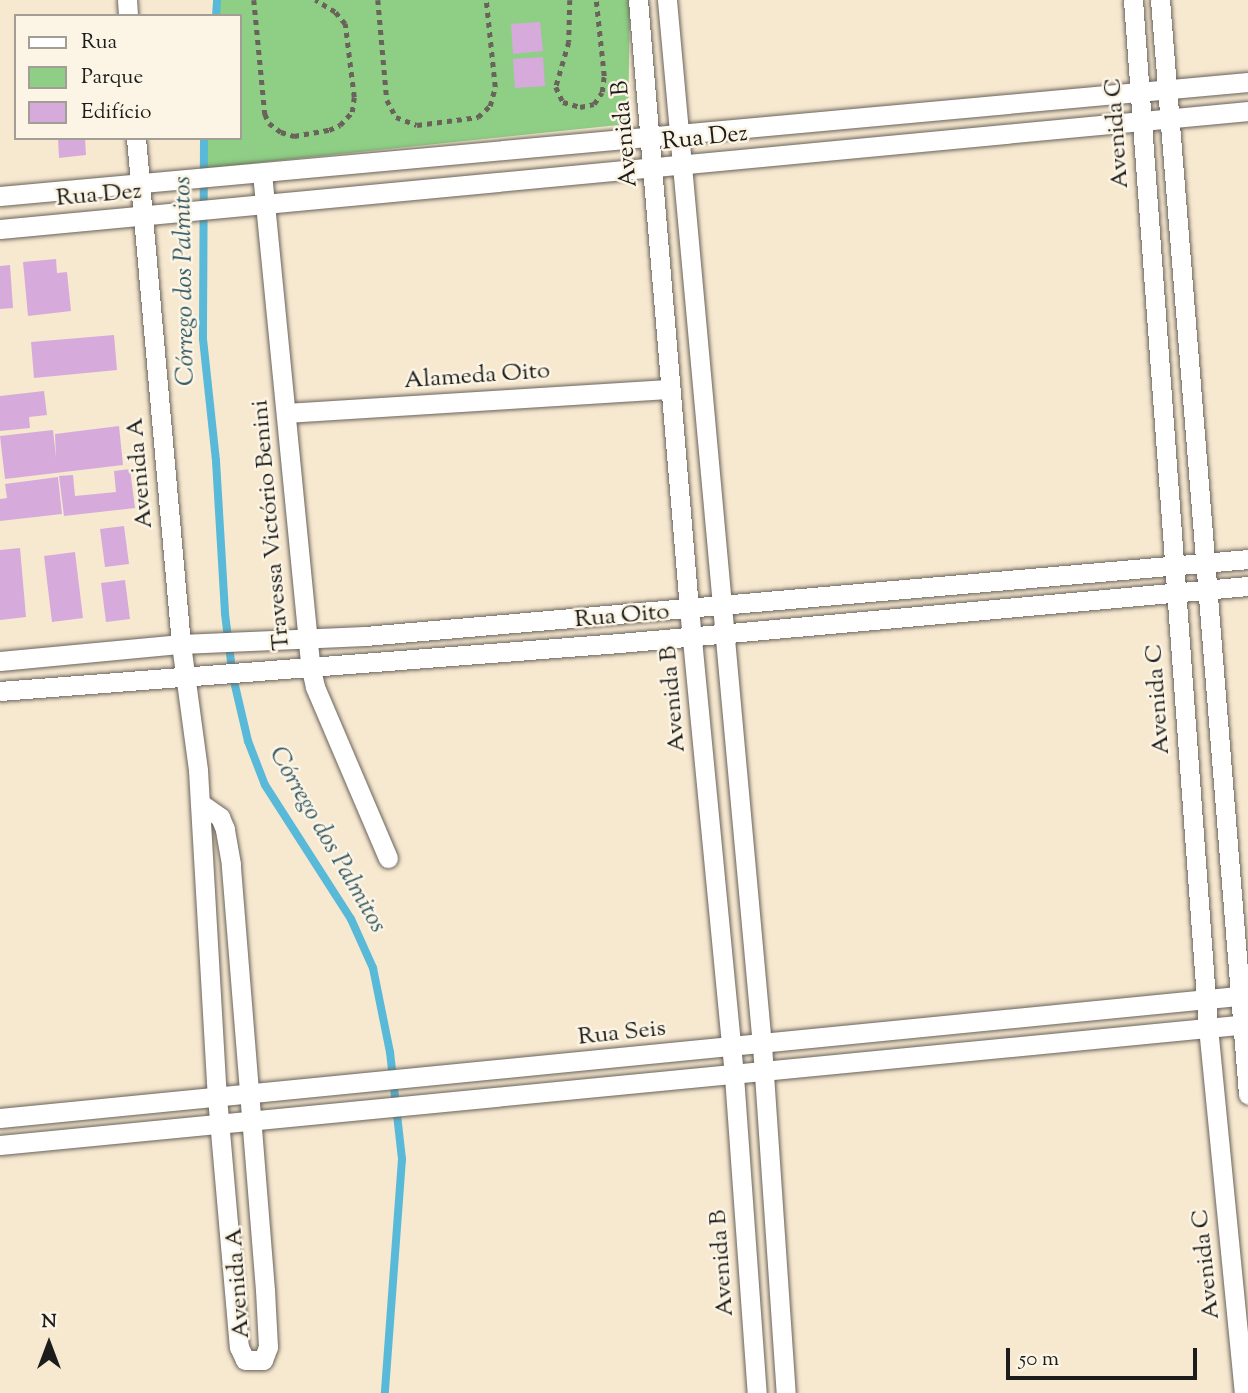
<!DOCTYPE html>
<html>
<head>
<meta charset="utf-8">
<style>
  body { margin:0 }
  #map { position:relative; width:1248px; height:1393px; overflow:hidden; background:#f7e8d0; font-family:"Sorts Mill Goudy",serif }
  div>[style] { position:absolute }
  .green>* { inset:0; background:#8ece85 }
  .stream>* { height:8px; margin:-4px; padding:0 4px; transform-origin:4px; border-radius:4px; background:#59b9d8 }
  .building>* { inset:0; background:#d6abdc }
  .path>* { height:4.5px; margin-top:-2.25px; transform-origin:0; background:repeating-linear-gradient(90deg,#69635b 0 5px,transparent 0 10px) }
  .roads { filter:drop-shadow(0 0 2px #69635b) drop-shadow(0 0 2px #69635b) }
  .minor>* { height:19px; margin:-9.5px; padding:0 9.5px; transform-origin:9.5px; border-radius:9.5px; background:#fff }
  span { translate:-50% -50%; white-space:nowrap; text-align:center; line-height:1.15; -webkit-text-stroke:5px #fcf5e5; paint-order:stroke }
  .street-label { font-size:24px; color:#1c1c1c }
  .water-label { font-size:26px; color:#345b67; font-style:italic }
  .legend { position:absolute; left:14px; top:14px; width:228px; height:126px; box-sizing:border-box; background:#fcf5e5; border:2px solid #a29e95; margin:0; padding:9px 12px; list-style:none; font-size:21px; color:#1c1c1c }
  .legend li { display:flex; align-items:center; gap:14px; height:35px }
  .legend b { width:35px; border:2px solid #a29e95 }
  .north { position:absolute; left:14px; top:1309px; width:70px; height:70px; -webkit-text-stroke:5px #fcf5e5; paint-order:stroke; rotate:0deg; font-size:19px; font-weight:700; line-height:28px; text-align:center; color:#1c1c1c }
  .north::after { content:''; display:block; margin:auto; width:24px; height:32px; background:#1c1c1c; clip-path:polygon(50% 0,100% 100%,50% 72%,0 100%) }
  .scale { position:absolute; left:1006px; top:1348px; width:191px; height:32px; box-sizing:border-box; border:4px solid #1c1c1c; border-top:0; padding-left:9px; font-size:21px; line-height:24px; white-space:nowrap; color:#1c1c1c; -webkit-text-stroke:5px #fcf5e5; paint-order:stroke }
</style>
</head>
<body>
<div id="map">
  <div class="green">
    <i style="clip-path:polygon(218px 0,630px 0,628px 124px,207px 168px,204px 138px,240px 138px,240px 16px,216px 16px)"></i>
  </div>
  <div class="stream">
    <i style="left:216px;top:16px;width:16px;rotate:-86deg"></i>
    <i style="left:204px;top:138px;width:201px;rotate:90.3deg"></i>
    <i style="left:203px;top:339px;width:123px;rotate:83.9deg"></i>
    <i style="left:216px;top:461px;width:153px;rotate:86.6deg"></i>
    <i style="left:225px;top:614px;width:64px;rotate:82.8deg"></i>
    <i style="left:233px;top:677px;width:66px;rotate:76.8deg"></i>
    <i style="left:248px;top:741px;width:47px;rotate:68.9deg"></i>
    <i style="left:265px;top:785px;width:159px;rotate:57.3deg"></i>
    <i style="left:351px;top:919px;width:54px;rotate:65.8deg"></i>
    <i style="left:373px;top:968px;width:86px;rotate:78.6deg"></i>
    <i style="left:390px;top:1052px;width:108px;rotate:83.6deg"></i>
    <i style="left:402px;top:1159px;width:235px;rotate:94.2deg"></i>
  </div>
  <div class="building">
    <i style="clip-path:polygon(540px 22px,543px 51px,513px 54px,511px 24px)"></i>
    <i style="clip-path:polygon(543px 57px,545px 86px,515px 88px,513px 59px)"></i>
    <i style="clip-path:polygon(58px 138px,85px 138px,86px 155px,59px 158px)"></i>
    <i style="clip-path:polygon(56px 259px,57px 273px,67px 272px,71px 311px,28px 316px,23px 262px)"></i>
    <i style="clip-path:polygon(10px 265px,13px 308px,0 309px,0 266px)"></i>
    <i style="clip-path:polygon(114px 335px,117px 370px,34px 378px,31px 342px)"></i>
    <i style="clip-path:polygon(44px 391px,47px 415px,29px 417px,30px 428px,0 431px,0 396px)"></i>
    <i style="clip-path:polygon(119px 426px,123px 465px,5px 479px,0 436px,53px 430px,56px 458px,55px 434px)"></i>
    <i style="clip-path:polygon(130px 469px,135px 508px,64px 516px,59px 476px,73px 475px,75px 496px,116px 492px,114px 471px)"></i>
    <i style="clip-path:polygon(58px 477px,62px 514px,0 521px,0 499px,7px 498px,5px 484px)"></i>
    <i style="clip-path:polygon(124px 526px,129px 564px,105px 567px,100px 529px)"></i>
    <i style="clip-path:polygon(20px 548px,26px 617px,0 620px,0 550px)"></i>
    <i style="clip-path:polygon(75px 552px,83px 618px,52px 622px,44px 556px)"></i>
    <i style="clip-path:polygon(125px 580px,130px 619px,106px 622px,101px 583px)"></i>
  </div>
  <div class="path">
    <i style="left:254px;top:0;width:115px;rotate:84.5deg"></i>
    <i style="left:265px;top:114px;width:10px;rotate:66deg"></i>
    <i style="left:269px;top:123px;width:15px;rotate:37deg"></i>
    <i style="left:281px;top:132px;width:14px;rotate:17deg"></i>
    <i style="left:294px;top:136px;width:36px;rotate:-10deg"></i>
    <i style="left:329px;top:130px;width:12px;rotate:-24deg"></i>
    <i style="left:340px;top:125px;width:18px;rotate:-47deg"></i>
    <i style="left:352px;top:112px;width:15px;rotate:-82deg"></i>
    <i style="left:354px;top:97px;width:74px;rotate:-97deg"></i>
    <i style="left:345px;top:24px;width:16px;rotate:-130deg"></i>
    <i style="left:335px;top:12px;width:23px;rotate:-149deg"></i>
    <i style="left:378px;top:0;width:100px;rotate:84.9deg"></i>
    <i style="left:387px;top:100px;width:19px;rotate:62deg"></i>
    <i style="left:396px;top:117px;width:22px;rotate:21deg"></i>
    <i style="left:417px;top:125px;width:62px;rotate:-7.5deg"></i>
    <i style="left:478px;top:117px;width:16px;rotate:-43deg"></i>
    <i style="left:490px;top:106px;width:20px;rotate:-75deg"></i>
    <i style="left:495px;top:87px;width:87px;rotate:-95.9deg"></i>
    <i style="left:570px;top:0;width:42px;rotate:91.4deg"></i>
    <i style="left:569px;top:42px;width:47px;rotate:106.1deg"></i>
    <i style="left:556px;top:87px;width:17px;rotate:65deg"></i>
    <i style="left:563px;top:102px;width:18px;rotate:16deg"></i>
    <i style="left:580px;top:107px;width:14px;rotate:-12deg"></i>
    <i style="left:594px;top:104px;width:14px;rotate:-56deg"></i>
    <i style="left:602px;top:92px;width:16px;rotate:-83deg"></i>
    <i style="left:604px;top:76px;width:76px;rotate:-96deg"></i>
  </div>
  <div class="roads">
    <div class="minor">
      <i style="left:127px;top:0;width:16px;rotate:86deg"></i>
      <i style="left:638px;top:0;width:610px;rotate:85.21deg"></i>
      <i style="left:689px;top:608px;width:470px;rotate:84.5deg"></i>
      <i style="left:734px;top:1076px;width:318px;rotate:85.9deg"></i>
      <i style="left:667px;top:0;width:1049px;rotate:84.81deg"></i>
      <i style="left:762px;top:1045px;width:349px;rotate:86.1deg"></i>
      <i style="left:1133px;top:0;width:1030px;rotate:85.82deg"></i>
      <i style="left:1208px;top:1027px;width:368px;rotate:84.4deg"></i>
      <i style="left:1160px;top:0;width:1098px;rotate:85.4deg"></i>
      <i style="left:136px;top:138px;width:508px;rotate:84.92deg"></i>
      <i style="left:181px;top:644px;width:127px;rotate:82.3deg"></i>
      <i style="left:198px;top:770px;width:328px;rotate:86.7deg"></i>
      <i style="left:217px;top:1097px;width:251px;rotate:85deg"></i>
      <i style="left:239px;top:1347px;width:14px;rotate:65deg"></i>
      <i style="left:245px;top:1360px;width:18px"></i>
      <i style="left:263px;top:1360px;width:14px;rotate:-69deg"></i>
      <i style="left:268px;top:1347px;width:57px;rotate:-93deg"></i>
      <i style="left:265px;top:1290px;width:427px;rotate:-94.6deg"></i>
      <i style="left:231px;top:864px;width:36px;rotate:-100deg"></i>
      <i style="left:225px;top:829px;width:13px;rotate:-113deg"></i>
      <i style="left:220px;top:817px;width:24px;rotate:-145deg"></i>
      <i style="left:262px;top:173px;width:494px;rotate:84.4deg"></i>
      <i style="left:310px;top:665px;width:23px;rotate:77deg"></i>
      <i style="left:315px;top:687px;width:186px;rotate:66.9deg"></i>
      <i style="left:0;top:196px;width:1253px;rotate:-5.22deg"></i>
      <i style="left:0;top:229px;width:1254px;rotate:-5.4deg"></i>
      <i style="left:287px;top:413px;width:384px;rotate:-3.6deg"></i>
      <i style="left:0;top:661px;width:182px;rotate:-5.4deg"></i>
      <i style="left:181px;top:644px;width:184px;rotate:-2.5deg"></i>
      <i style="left:365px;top:636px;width:886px;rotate:-4.98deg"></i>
      <i style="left:0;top:691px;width:622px;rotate:-4.43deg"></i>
      <i style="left:620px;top:643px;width:631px;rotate:-5.19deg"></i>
      <i style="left:0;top:1118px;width:1254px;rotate:-5.63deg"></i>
      <i style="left:0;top:1145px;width:1254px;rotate:-5.54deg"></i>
    </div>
  </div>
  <div class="street-label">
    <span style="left:1118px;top:133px;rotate:-94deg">Avenida C</span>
    <span style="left:626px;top:134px;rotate:-95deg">Avenida B</span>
    <span style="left:705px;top:139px;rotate:-6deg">Rua Dez</span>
    <span style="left:99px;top:196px;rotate:-5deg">Rua Dez</span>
    <span style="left:477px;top:377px;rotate:-4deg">Alameda Oito</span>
    <span style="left:141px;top:473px;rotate:-95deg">Avenida A</span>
    <span style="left:272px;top:525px;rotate:-95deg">Travessa Victório Benini</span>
    <span style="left:622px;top:617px;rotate:-5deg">Rua Oito</span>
    <span style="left:674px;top:699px;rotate:-95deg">Avenida B</span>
    <span style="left:1159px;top:699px;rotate:-94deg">Avenida C</span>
    <span style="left:622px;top:1034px;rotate:-6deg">Rua Seis</span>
    <span style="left:723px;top:1263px;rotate:-94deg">Avenida B</span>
    <span style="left:1207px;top:1264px;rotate:-96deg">Avenida C</span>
    <span style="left:239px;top:1283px;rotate:-94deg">Avenida A</span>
  </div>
  <div class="water-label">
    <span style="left:185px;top:281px;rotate:-91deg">Córrego dos Palmitos</span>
    <span style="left:327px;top:840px;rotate:60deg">Córrego dos Palmitos</span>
  </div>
  <ul class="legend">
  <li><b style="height:9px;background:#fff"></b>Rua</li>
  <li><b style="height:19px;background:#8ece85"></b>Parque</li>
  <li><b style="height:19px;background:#d6abdc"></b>Edifício</li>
  </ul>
  <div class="north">N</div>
  <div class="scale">50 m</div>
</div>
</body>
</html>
